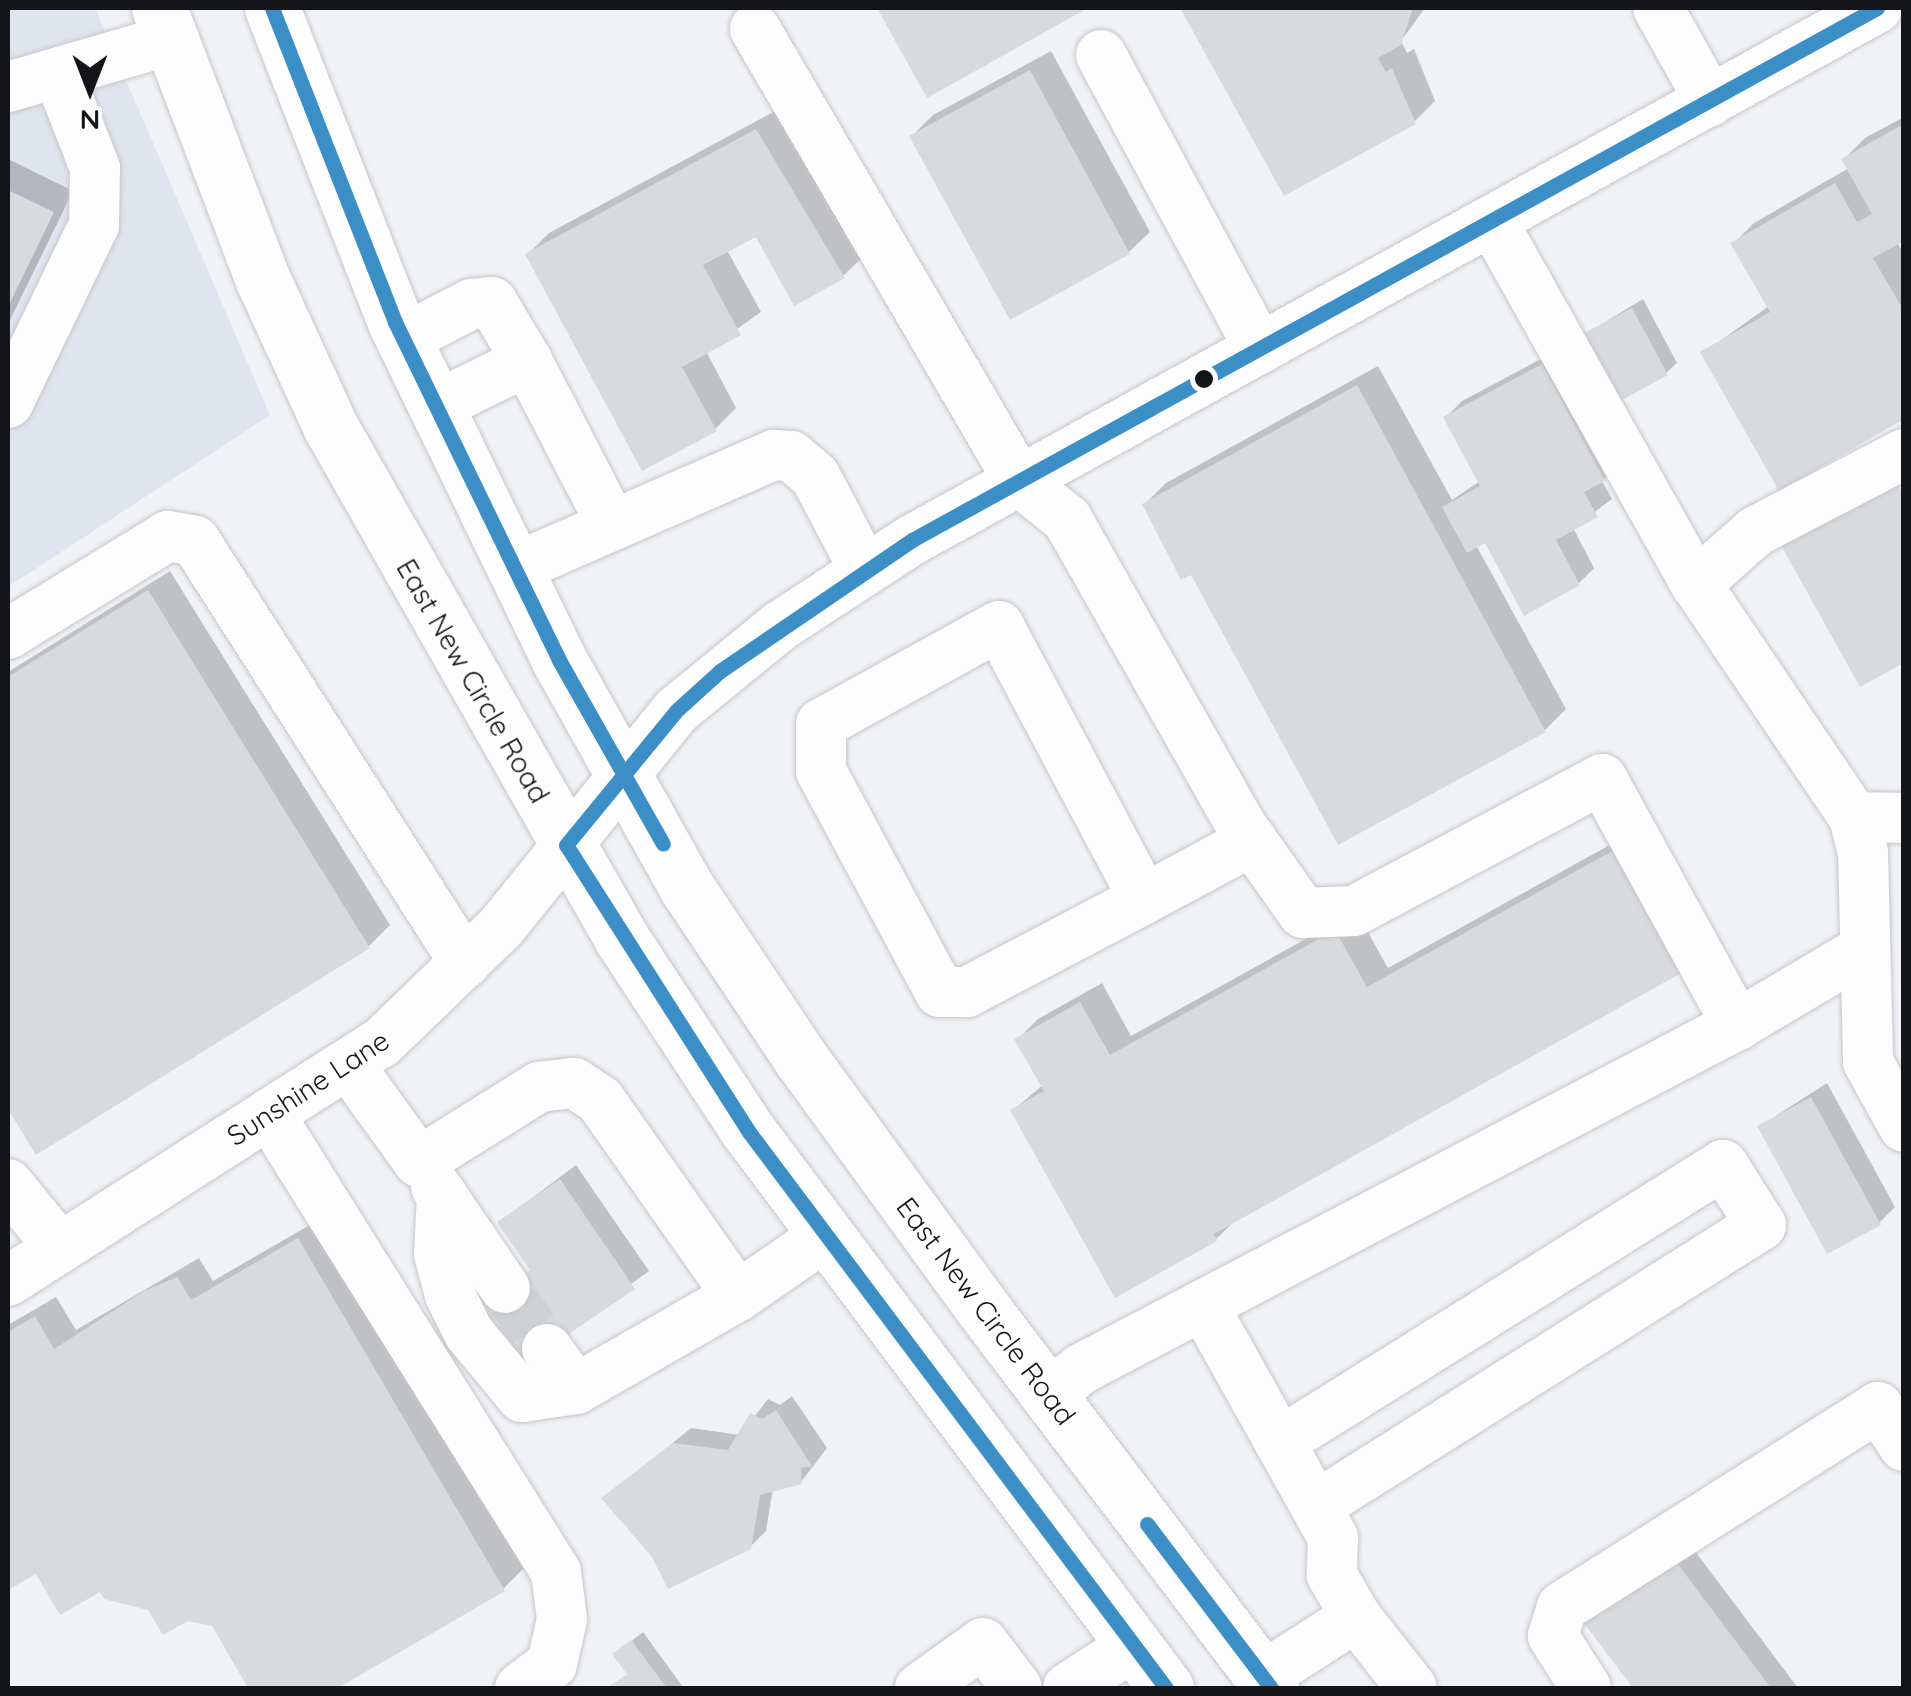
<!DOCTYPE html>
<html>
<head>
<meta charset="utf-8">
<style>
  body { margin:0 }
  #map { position:relative; width:1911px; height:1696px; overflow:hidden; background:#f0f2f6; font-family:Quicksand,sans-serif }
  div>[style] { position:absolute }
  .built>* { inset:0; background:#e0e4ef }
  .shadow>* { inset:0; background:#0003 }
  .building>* { inset:0; background:#d8dadd }
  .minor-tunnel>* { height:50px; margin-top:-25px; transform-origin:0; background:repeating-linear-gradient(90deg,#cfd1d5 0 50px,transparent 0 75px) }
  .roads { filter:drop-shadow(0 0 2px #c4c6c9) drop-shadow(0 0 2px #c4c6c9) }
  .minor>* { height:50px; margin:-25px; padding:0 25px; transform-origin:25px; border-radius:25px; background:#fdfdfe }
  .highway>* { height:55px; margin:-27.5px; padding:0 27.5px; transform-origin:27.5px; border-radius:27.5px; background:#fdfdfe }
  .bus-1>* { height:15px; margin:-7.5px; padding:0 7.5px; transform-origin:7.5px; border-radius:7.5px; background:#3c8fc6 }
  .dots>* { width:28px; height:28px; translate:-50% -50%; box-sizing:border-box; border:5px solid #fefefe; border-radius:50% }
  span { translate:-50% -50%; white-space:nowrap; text-align:center; line-height:1.15; -webkit-text-stroke:9px #fefefe; paint-order:stroke }
  .street-label { font-size:28px; color:#141519 }
  .frame { position:absolute; inset:0; border:10px solid #141519; pointer-events:none }
  .north { position:absolute; left:40px; top:40px; width:100px; height:100px; -webkit-text-stroke:8px #fefefe; paint-order:stroke; rotate:180deg; font-size:28px; font-weight:700; line-height:40px; text-align:center; color:#141519 }
  .north::after { content:''; display:block; margin:auto; width:35px; height:45px; background:#141519; clip-path:polygon(50% 0,100% 100%,50% 72%,0 100%) }
</style>
</head>
<body>
<div id="map">
  <div class="built">
    <i style="clip-path:polygon(8px 8px,95px 8px,270px 415px,8px 587px)"></i>
  </div>
  <div class="shadow">
    <i style="clip-path:polygon(880px 8px,1083px 8px,928px 94px)"></i>
    <i style="clip-path:polygon(1183px 8px,1425px 8px,1401px 41px,1407px 53px,1414px 49px,1435px 101px,1414px 122px,1285px 193px)"></i>
    <i style="clip-path:polygon(1051px 51px,1150px 232px,1129px 252px,912px 136px,933px 115px)"></i>
    <i style="clip-path:polygon(777px 110px,864px 256px,843px 276px,757px 234px,727px 250px,761px 312px,706px 351px,736px 408px,715px 429px,528px 254px,549px 233px)"></i>
    <i style="clip-path:polygon(1904px 117px,1904px 238px,1897px 242px,1904px 254px,1904px 416px,1703px 353px,1769px 306px,1733px 244px,1754px 223px,1849px 168px,1844px 159px,1865px 138px)"></i>
    <i style="clip-path:polygon(8px 159px,73px 191px,8px 324px)"></i>
    <i style="clip-path:polygon(1643px 299px,1677px 363px,1666px 373px,1574px 341px)"></i>
    <i style="clip-path:polygon(1558px 350px,1619px 464px,1602px 481px,1612px 499px,1573px 528px,1594px 568px,1579px 583px,1486px 540px,1476px 545px,1566px 709px,1545px 730px,1192px 572px,1145px 504px,1166px 483px,1378px 366px,1452px 500px,1480px 481px,1446px 417px,1462px 401px)"></i>
    <i style="clip-path:polygon(170px 571px,390px 925px,369px 946px,37px 1152px,8px 1104px,8px 672px)"></i>
    <i style="clip-path:polygon(1644px 826px,1216px 1239px,1013px 1110px,1043px 1085px,1017px 1040px,1038px 1019px,1102px 983px,1131px 1036px,1356px 911px,1388px 968px)"></i>
    <i style="clip-path:polygon(1827px 1083px,1895px 1207px,1879px 1223px,1760px 1126px)"></i>
    <i style="clip-path:polygon(576px 1165px,649px 1271px,514px 1369px,533px 1270px,500px 1222px)"></i>
    <i style="clip-path:polygon(320px 1219px,524px 1568px,503px 1589px,333px 1688px,251px 1688px,214px 1624px,37px 1570px,8px 1587px,8px 1325px,56px 1297px,76px 1330px,199px 1258px,213px 1281px)"></i>
    <i style="clip-path:polygon(792px 1396px,827px 1448px,801px 1482px,773px 1489px,766px 1531px,750px 1547px,655px 1556px,605px 1498px,691px 1428px,740px 1435px,768px 1399px,780px 1405px)"></i>
    <i style="clip-path:polygon(1688px 1542px,1798px 1688px,1636px 1688px,1586px 1622px)"></i>
    <i style="clip-path:polygon(643px 1632px,683px 1687px,681px 1688px,612px 1688px,629px 1673px,615px 1654px)"></i>
  </div>
  <div class="building">
    <i style="clip-path:polygon(877px 8px,1088px 8px,927px 98px)"></i>
    <i style="clip-path:polygon(1180px 8px,1413px 8px,1401px 45px,1378px 58px,1386px 72px,1392px 68px,1416px 124px,1284px 196px)"></i>
    <i style="clip-path:polygon(1030px 70px,1130px 254px,1010px 320px,909px 136px)"></i>
    <i style="clip-path:polygon(1902px 125px,1904px 241px,1873px 258px,1904px 311px,1904px 419px,1779px 491px,1700px 352px,1770px 312px,1730px 243px,1835px 183px,1857px 222px,1872px 214px,1841px 159px)"></i>
    <i style="clip-path:polygon(756px 129px,845px 278px,794px 306px,756px 237px,703px 265px,741px 335px,682px 367px,717px 431px,642px 471px,525px 254px)"></i>
    <i style="clip-path:polygon(8px 190px,54px 212px,8px 307px)"></i>
    <i style="clip-path:polygon(1632px 308px,1668px 375px,1607px 408px,1571px 340px)"></i>
    <i style="clip-path:polygon(1542px 364px,1605px 481px,1584px 492px,1598px 517px,1556px 540px,1580px 585px,1524px 616px,1485px 543px,1467px 553px,1442px 507px,1480px 486px,1443px 417px)"></i>
    <i style="clip-path:polygon(1357px 385px,1546px 732px,1338px 845px,1191px 575px,1181px 580px,1142px 504px)"></i>
    <i style="clip-path:polygon(1888px 467px,1904px 496px,1904px 663px,1860px 687px,1773px 531px)"></i>
    <i style="clip-path:polygon(148px 590px,370px 948px,36px 1155px,8px 1109px,8px 677px)"></i>
    <i style="clip-path:polygon(1623px 845px,1692px 967px,1214px 1234px,1217px 1241px,1115px 1298px,1010px 1110px,1044px 1091px,1014px 1039px,1080px 1002px,1110px 1055px,1335px 930px,1367px 987px)"></i>
    <i style="clip-path:polygon(1811px 1097px,1881px 1225px,1827px 1254px,1757px 1126px)"></i>
    <i style="clip-path:polygon(560px 1179px,635px 1289px,513px 1372px,471px 1310px,530px 1270px,497px 1222px)"></i>
    <i style="clip-path:polygon(298px 1238px,505px 1591px,338px 1688px,248px 1688px,212px 1626px,188px 1621px,163px 1635px,148px 1610px,104px 1599px,100px 1592px,60px 1615px,36px 1574px,8px 1590px,8px 1332px,35px 1316px,54px 1349px,144px 1291px,177px 1277px,191px 1300px)"></i>
    <i style="clip-path:polygon(776px 1410px,812px 1466px,801px 1468px,802px 1484px,760px 1495px,751px 1549px,668px 1589px,652px 1557px,601px 1498px,673px 1443px,728px 1450px,750px 1413px,762px 1419px)"></i>
    <i style="clip-path:polygon(1671px 1555px,1771px 1688px,1633px 1688px,1583px 1622px)"></i>
    <i style="clip-path:polygon(631px 1640px,667px 1688px,607px 1688px,627px 1674px,612px 1654px)"></i>
  </div>
  <div class="minor-tunnel">
    <i style="left:505px;top:1288px;width:74px;rotate:55.5deg"></i>
  </div>
  <div class="roads">
    <div class="minor">
      <i style="left:1658px;top:8px;width:107px;rotate:60.8deg"></i>
      <i style="left:755px;top:29px;width:523px;rotate:59.71deg"></i>
      <i style="left:1019px;top:481px;width:61px;rotate:38.4deg"></i>
      <i style="left:1067px;top:519px;width:351px;rotate:60.4deg"></i>
      <i style="left:1240px;top:824px;width:109px;rotate:54.7deg"></i>
      <i style="left:1303px;top:913px;width:51px;rotate:-2.2deg"></i>
      <i style="left:1354px;top:911px;width:281px;rotate:-28deg"></i>
      <i style="left:1602px;top:779px;width:281px;rotate:61.2deg"></i>
      <i style="left:1737px;top:1025px;width:149px;rotate:-30.7deg"></i>
      <i style="left:1101px;top:55px;width:334px;rotate:61.6deg"></i>
      <i style="left:8px;top:87px;width:169px;rotate:-16.2deg"></i>
      <i style="left:1492px;top:221px;width:416px;rotate:60.7deg"></i>
      <i style="left:404px;top:339px;width:76px;rotate:-27.6deg"></i>
      <i style="left:471px;top:304px;width:21px;rotate:-5deg"></i>
      <i style="left:492px;top:302px;width:69px;rotate:59.3deg"></i>
      <i style="left:8px;top:403px;width:198px;rotate:-64.2deg"></i>
      <i style="left:94px;top:225px;width:57px;rotate:-89deg"></i>
      <i style="left:95px;top:168px;width:102px;rotate:-111.3deg"></i>
      <i style="left:436px;top:406px;width:102px;rotate:-26.3deg"></i>
      <i style="left:527px;top:361px;width:185px;rotate:62.6deg"></i>
      <i style="left:1904px;top:454px;width:167px;rotate:152.5deg"></i>
      <i style="left:1756px;top:531px;width:80px;rotate:138.5deg"></i>
      <i style="left:1696px;top:584px;width:282px;rotate:55.9deg"></i>
      <i style="left:1854px;top:817px;width:36px;rotate:76deg"></i>
      <i style="left:1863px;top:852px;width:210px;rotate:88.6deg"></i>
      <i style="left:1868px;top:1062px;width:74px;rotate:61deg"></i>
      <i style="left:515px;top:568px;width:283px;rotate:-23.6deg"></i>
      <i style="left:774px;top:455px;width:17px;rotate:3deg"></i>
      <i style="left:791px;top:456px;width:31px;rotate:40deg"></i>
      <i style="left:815px;top:476px;width:107px;rotate:62.2deg"></i>
      <i style="left:8px;top:634px;width:188px;rotate:-31.5deg"></i>
      <i style="left:168px;top:536px;width:27px;rotate:10deg"></i>
      <i style="left:195px;top:541px;width:501px;rotate:57.39deg"></i>
      <i style="left:1854px;top:817px;width:50px;rotate:1.1deg"></i>
      <i style="left:1144px;top:899px;width:309px;rotate:-118deg"></i>
      <i style="left:999px;top:626px;width:203px;rotate:151.2deg"></i>
      <i style="left:821px;top:724px;width:47px;rotate:90deg"></i>
      <i style="left:821px;top:771px;width:251px;rotate:61.7deg"></i>
      <i style="left:940px;top:992px;width:27px"></i>
      <i style="left:967px;top:992px;width:200px;rotate:-27.7deg"></i>
      <i style="left:1144px;top:899px;width:123px;rotate:-28.2deg"></i>
      <i style="left:348px;top:1064px;width:121px;rotate:54.1deg"></i>
      <i style="left:419px;top:1162px;width:142px;rotate:-32deg"></i>
      <i style="left:539px;top:1087px;width:35px;rotate:-7deg"></i>
      <i style="left:574px;top:1083px;width:31px;rotate:33deg"></i>
      <i style="left:600px;top:1100px;width:240px;rotate:54.9deg"></i>
      <i style="left:738px;top:1296px;width:106px;rotate:-34.6deg"></i>
      <i style="left:269px;top:1114px;width:540px;rotate:57.93deg"></i>
      <i style="left:556px;top:1572px;width:47px;rotate:82.7deg"></i>
      <i style="left:562px;top:1619px;width:46px;rotate:102.5deg"></i>
      <i style="left:552px;top:1664px;width:40px;rotate:143deg"></i>
      <i style="left:8px;top:1184px;width:82px;rotate:50.9deg"></i>
      <i style="left:436px;top:1187px;width:122px;rotate:55.7deg"></i>
      <i style="left:442px;top:1195px;width:59px;rotate:92.9deg"></i>
      <i style="left:439px;top:1254px;width:42px;rotate:75deg"></i>
      <i style="left:450px;top:1295px;width:42px;rotate:63.4deg"></i>
      <i style="left:469px;top:1333px;width:83px;rotate:50.4deg"></i>
      <i style="left:522px;top:1397px;width:55px;rotate:-8.4deg"></i>
      <i style="left:576px;top:1389px;width:187px;rotate:-29.9deg"></i>
      <i style="left:8px;top:1281px;width:444px;rotate:-32.6deg"></i>
      <i style="left:382px;top:1042px;width:165px;rotate:-44deg"></i>
      <i style="left:501px;top:927px;width:279px;rotate:-51deg"></i>
      <i style="left:677px;top:710px;width:133px;rotate:-39.2deg"></i>
      <i style="left:780px;top:626px;width:158px;rotate:-33.1deg"></i>
      <i style="left:912px;top:540px;width:1102px;rotate:-28.87deg"></i>
      <i style="left:1203px;top:1305px;width:267px;rotate:60.8deg"></i>
      <i style="left:1333px;top:1538px;width:37px;rotate:92deg"></i>
      <i style="left:1332px;top:1575px;width:48px;rotate:60.3deg"></i>
      <i style="left:547px;top:1349px;width:49px;rotate:54.1deg"></i>
      <i style="left:1049px;top:1395px;width:41px;rotate:-39.1deg"></i>
      <i style="left:1081px;top:1369px;width:741px;rotate:-27.67deg"></i>
      <i style="left:1280px;top:1442px;width:522px;rotate:-32.02deg"></i>
      <i style="left:1723px;top:1165px;width:71px;rotate:57.7deg"></i>
      <i style="left:1761px;top:1225px;width:526px;rotate:147.73deg"></i>
      <i style="left:1262px;top:1677px;width:112px;rotate:-32.6deg"></i>
      <i style="left:1356px;top:1617px;width:90px;rotate:51.7deg"></i>
      <i style="left:920px;top:1688px;width:77px;rotate:-35.5deg"></i>
      <i style="left:983px;top:1643px;width:56px;rotate:52.9deg"></i>
      <i style="left:1068px;top:1688px;width:77px;rotate:-32.9deg"></i>
      <i style="left:1586px;top:1688px;width:62px;rotate:-122.4deg"></i>
      <i style="left:1553px;top:1636px;width:30px;rotate:-73deg"></i>
      <i style="left:1562px;top:1607px;width:374px;rotate:-32.3deg"></i>
      <i style="left:1878px;top:1407px;width:47px;rotate:56.3deg"></i>
    </div>
    <div class="highway">
      <i style="left:159px;top:8px;width:291px;rotate:69.1deg"></i>
      <i style="left:263px;top:280px;width:161px;rotate:65.3deg"></i>
      <i style="left:330px;top:426px;width:590px;rotate:60.35deg"></i>
      <i style="left:622px;top:939px;width:231px;rotate:56.7deg"></i>
      <i style="left:749px;top:1132px;width:695px;rotate:53.13deg"></i>
      <i style="left:272px;top:8px;width:337px;rotate:68.6deg"></i>
      <i style="left:395px;top:322px;width:376px;rotate:64.1deg"></i>
      <i style="left:559px;top:660px;width:261px;rotate:60.7deg"></i>
      <i style="left:687px;top:888px;width:206px;rotate:56.3deg"></i>
      <i style="left:801px;top:1059px;width:306px;rotate:53.9deg"></i>
      <i style="left:981px;top:1306px;width:480px;rotate:52.8deg"></i>
    </div>
  </div>
  <div class="bus-1">
    <i style="left:272px;top:8px;width:337px;rotate:68.6deg"></i>
    <i style="left:395px;top:322px;width:376px;rotate:64.1deg"></i>
    <i style="left:559px;top:660px;width:211px;rotate:60.5deg"></i>
    <i style="left:1147px;top:1524px;width:206px;rotate:52.9deg"></i>
    <i style="left:1166px;top:1688px;width:695px;rotate:-126.87deg"></i>
    <i style="left:749px;top:1132px;width:340px;rotate:-122.5deg"></i>
    <i style="left:566px;top:845px;width:175px;rotate:-50.6deg"></i>
    <i style="left:677px;top:710px;width:58px;rotate:-42.2deg"></i>
    <i style="left:720px;top:671px;width:232px;rotate:-34.3deg"></i>
    <i style="left:912px;top:540px;width:1102px;rotate:-28.87deg"></i>
  </div>
  <div class="dots">
    <i style="left:1204px;top:379px;background:#141519"></i>
  </div>
  <div class="street-label">
    <span style="left:473px;top:681px;rotate:60deg">East New Circle Road</span>
    <span style="left:308px;top:1088px;rotate:-33deg">Sunshine Lane</span>
    <span style="left:986px;top:1311px;rotate:53deg">East New Circle Road</span>
  </div>
  <div class="frame"></div>
  <div class="north">N</div>
</div>
</body>
</html>
